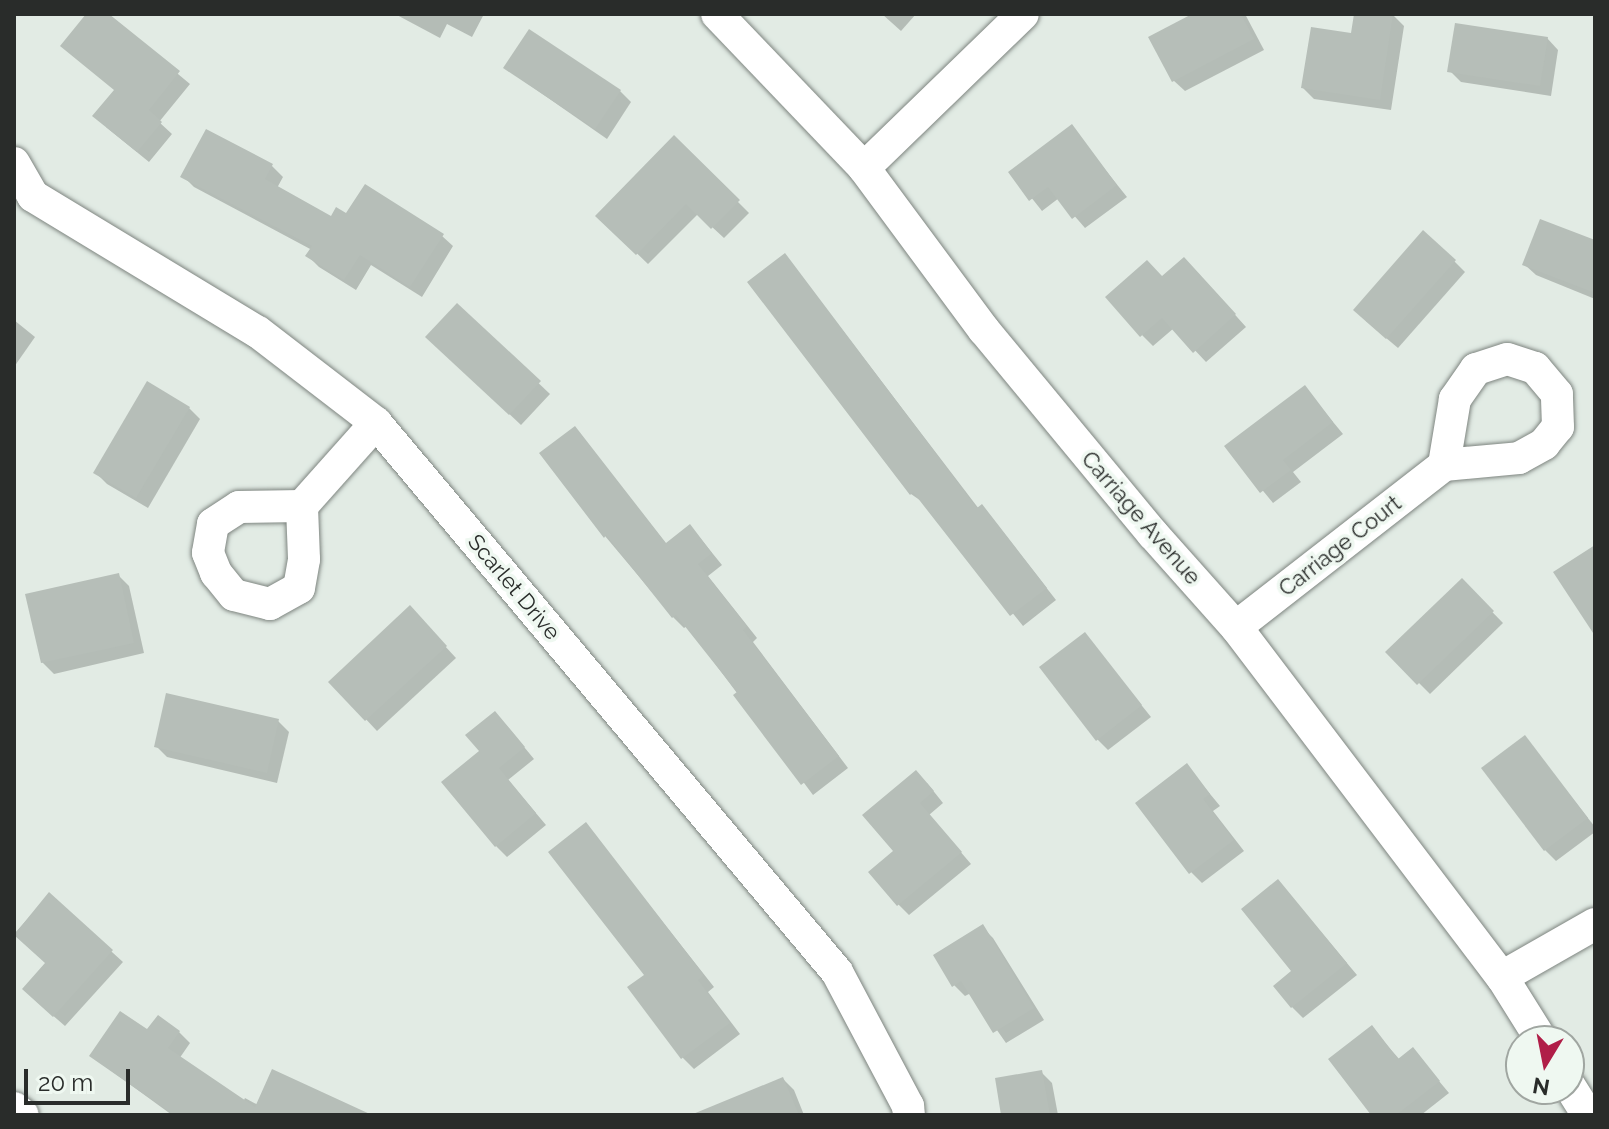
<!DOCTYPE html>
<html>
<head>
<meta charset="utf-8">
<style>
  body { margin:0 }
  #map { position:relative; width:1609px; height:1129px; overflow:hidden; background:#e2ebe4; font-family:Raleway,sans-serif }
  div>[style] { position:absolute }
  .shadow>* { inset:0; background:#0003 }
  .building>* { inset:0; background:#b6beb8 }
  .roads { filter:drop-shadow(0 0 2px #7e8580) drop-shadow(0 0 2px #7e8580) }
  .minor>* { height:32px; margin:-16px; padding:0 16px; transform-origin:16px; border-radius:16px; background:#fff }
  span { translate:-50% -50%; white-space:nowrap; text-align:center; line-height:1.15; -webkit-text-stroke:7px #eff8f1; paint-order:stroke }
  .street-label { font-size:22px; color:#292c2a }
  .frame { position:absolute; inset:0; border:16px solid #292c2a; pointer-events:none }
  .north { position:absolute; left:1505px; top:1025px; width:80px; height:80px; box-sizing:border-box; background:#eff8f1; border:2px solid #a0a6a1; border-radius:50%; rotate:190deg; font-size:22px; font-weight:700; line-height:32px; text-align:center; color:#292c2a }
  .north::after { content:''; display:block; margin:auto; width:28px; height:36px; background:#b01e48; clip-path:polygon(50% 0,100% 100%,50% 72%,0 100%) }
  .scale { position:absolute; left:24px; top:1069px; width:106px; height:36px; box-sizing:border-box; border:4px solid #292c2a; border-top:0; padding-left:10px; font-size:24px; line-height:28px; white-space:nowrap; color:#292c2a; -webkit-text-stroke:6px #eff8f1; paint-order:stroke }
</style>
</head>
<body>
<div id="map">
  <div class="shadow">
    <i style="clip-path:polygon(88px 14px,106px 14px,190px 84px,159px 122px,172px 134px,149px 162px,106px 127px,116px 91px)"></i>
    <i style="clip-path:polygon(395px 14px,484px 14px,472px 37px,447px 24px,440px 38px)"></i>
    <i style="clip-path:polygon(882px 14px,916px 14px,901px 31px)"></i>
    <i style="clip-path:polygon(1196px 14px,1245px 14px,1264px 50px,1185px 91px,1173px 80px)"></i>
    <i style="clip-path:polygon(1356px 14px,1393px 15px,1404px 26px,1391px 110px,1314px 99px,1303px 88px,1353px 35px)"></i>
    <i style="clip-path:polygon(1547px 38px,1558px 50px,1551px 96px,1461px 82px,1450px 71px)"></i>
    <i style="clip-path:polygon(505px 68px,620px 91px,631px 102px,607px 139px)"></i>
    <i style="clip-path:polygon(1071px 127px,1127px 197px,1085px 228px,1059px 198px,1042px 211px,1011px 172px)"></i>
    <i style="clip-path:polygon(674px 138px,749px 213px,724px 238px,698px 214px,648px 264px,598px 216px)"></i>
    <i style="clip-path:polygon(272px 166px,283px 177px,277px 188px,332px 218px,347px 216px,442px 236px,453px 246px,422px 297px,371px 265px,356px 290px,319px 267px,308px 256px,312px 250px,194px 187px,183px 176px)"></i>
    <i style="clip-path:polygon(1595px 242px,1595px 299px,1536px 275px,1524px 264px)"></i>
    <i style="clip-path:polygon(785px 255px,979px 509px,992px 518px,1056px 600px,1023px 626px,924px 503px,911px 494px)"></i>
    <i style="clip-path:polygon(1454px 261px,1465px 272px,1398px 348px,1366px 321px)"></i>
    <i style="clip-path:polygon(1195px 270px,1246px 327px,1206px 362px,1174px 328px,1153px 346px,1142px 335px,1163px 278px)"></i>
    <i style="clip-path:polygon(457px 306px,550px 394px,521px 425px,439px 348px)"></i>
    <i style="clip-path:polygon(14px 320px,35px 337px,14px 367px)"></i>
    <i style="clip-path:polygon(1305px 388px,1343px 434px,1293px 472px,1301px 482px,1273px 503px,1227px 447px)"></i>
    <i style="clip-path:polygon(189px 408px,200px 419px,148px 508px,107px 484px,96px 473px)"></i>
    <i style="clip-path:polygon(575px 429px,667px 545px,700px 538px,722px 565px,708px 576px,757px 638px,753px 642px,848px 768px,813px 795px,687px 626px,684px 628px,673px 617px,605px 536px)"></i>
    <i style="clip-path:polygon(118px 575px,129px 586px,144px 653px,54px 674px,42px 662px)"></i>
    <i style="clip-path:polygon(1462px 581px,1503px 623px,1430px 694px,1388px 652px)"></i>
    <i style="clip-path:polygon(420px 619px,456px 658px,377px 731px,331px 682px)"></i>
    <i style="clip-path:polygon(1085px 635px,1151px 717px,1108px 750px,1097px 739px)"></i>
    <i style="clip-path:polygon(278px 721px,289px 732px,277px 783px,167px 757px,156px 746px)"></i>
    <i style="clip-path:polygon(506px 725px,534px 759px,508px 780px,546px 825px,507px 857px,496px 846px,482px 752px)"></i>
    <i style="clip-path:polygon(1525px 738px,1595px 827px,1595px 832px,1556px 861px,1545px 850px)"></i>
    <i style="clip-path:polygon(1187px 766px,1220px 806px,1213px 811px,1244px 851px,1202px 883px,1191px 872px)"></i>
    <i style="clip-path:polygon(927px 783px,943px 803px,929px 815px,971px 864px,909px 915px,898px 904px,896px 851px)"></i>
    <i style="clip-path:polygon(586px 825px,714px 987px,708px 992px,740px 1034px,694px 1069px,683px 1058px)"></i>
    <i style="clip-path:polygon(1278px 881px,1357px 975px,1303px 1018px,1292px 1007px,1294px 971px)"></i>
    <i style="clip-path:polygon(49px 895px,123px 962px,65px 1026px,35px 1000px,47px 963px,15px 933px)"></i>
    <i style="clip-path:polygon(982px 927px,993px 938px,1044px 1020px,1006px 1043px,971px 993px,965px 996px,954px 985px)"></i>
    <i style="clip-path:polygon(1372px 1028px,1400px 1060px,1413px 1050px,1449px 1093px,1421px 1115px,1373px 1115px)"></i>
    <i style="clip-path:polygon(148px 1032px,179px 1032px,190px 1043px,179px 1059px,243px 1102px,245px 1098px,258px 1105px,357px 1115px,172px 1115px,91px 1056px)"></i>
    <i style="clip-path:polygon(1041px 1072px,1052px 1083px,1058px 1115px,1003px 1115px)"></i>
    <i style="clip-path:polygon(783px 1079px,794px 1090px,804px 1115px,699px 1115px)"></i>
  </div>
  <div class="building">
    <i style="clip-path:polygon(86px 14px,109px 14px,180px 71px,149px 110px,162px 122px,137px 152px,92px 116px,114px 90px,60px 46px)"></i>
    <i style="clip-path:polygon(1192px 14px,1241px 14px,1254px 39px,1172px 82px,1148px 37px)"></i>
    <i style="clip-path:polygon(1354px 14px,1393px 14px,1380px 100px,1301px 88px,1311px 27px,1351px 33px)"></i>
    <i style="clip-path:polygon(1455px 23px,1548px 37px,1540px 86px,1447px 72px)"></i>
    <i style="clip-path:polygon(529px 29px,621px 90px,595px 129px,503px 68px)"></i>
    <i style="clip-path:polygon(1072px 124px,1117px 185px,1072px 219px,1048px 187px,1029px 201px,1008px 172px)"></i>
    <i style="clip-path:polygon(206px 129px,273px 164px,265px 179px,331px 216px,336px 207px,346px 213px,365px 184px,444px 234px,410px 287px,360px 255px,344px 280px,305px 256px,312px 246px,180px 177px)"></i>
    <i style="clip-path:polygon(674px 135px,740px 200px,711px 229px,686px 204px,636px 255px,595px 216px)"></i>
    <i style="clip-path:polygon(1540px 219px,1595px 240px,1595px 293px,1522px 265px)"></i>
    <i style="clip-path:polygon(1423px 230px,1456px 260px,1386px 339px,1353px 310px)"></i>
    <i style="clip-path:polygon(785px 253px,977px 508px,982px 504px,1047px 588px,1010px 616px,913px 492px,910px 495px,747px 282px)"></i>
    <i style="clip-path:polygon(1184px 257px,1236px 314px,1193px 353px,1162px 318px,1140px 337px,1105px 297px,1147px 260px,1162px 276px)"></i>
    <i style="clip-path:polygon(457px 303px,541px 381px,509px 415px,425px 337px)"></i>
    <i style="clip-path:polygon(147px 381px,190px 407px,136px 498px,93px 473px)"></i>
    <i style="clip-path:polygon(1305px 385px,1333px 422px,1283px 460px,1291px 470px,1260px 493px,1224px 446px)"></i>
    <i style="clip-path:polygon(575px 426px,666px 543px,690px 524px,712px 553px,698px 564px,747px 626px,743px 630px,839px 756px,801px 785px,733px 695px,737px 692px,676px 615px,672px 618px,606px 535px,604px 538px,539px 453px)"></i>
    <i style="clip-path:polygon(1595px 545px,1595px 636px,1553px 572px)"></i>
    <i style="clip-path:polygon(119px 573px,134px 643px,41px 663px,25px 594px)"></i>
    <i style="clip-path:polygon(1462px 578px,1494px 611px,1417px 685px,1385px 652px)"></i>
    <i style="clip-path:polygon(410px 605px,447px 646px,365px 721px,328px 682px)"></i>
    <i style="clip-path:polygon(1085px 632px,1142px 705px,1096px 741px,1039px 667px)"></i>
    <i style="clip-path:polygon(166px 693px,279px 719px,267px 773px,154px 747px)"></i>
    <i style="clip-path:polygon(495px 711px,525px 747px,499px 768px,536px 813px,495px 847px,441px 782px,479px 751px,465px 735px)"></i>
    <i style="clip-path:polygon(1525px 735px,1588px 818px,1544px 851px,1481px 768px)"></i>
    <i style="clip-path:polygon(1187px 763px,1210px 794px,1203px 799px,1234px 840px,1189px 874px,1135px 803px)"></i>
    <i style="clip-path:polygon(916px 770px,934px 791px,920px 803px,962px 852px,897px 906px,868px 872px,893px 851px,862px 815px)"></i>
    <i style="clip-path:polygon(586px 822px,704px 975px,698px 980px,730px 1023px,681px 1059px,627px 987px,644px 975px,548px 852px)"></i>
    <i style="clip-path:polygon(1278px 879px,1347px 963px,1291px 1008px,1273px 986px,1291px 971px,1241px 909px)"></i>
    <i style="clip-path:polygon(49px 892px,113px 950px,53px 1017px,22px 989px,45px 963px,14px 935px)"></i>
    <i style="clip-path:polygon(983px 924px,1034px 1008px,993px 1033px,961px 981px,952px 987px,933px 955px)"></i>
    <i style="clip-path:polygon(120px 1011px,147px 1029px,158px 1015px,180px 1031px,168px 1048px,255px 1107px,272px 1069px,372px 1115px,174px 1115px,89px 1056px)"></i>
    <i style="clip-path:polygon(1372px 1025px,1398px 1059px,1413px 1047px,1440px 1081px,1396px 1115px,1371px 1115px,1328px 1059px)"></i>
    <i style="clip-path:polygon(1042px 1070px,1050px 1115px,1001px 1115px,995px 1078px)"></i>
    <i style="clip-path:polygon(783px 1077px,799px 1115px,693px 1115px,693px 1114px)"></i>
  </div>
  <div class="roads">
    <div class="minor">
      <i style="left:717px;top:14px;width:213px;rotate:46.3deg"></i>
      <i style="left:864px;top:168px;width:202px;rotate:53.5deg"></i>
      <i style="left:984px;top:330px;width:265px;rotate:50.4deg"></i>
      <i style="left:1153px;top:534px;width:125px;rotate:48.3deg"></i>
      <i style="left:1236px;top:627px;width:440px;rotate:52.8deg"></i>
      <i style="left:1502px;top:977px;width:75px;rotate:58deg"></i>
      <i style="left:14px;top:163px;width:38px;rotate:60deg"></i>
      <i style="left:33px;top:196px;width:263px;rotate:31.2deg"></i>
      <i style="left:258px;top:332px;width:149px;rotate:37.6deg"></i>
      <i style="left:376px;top:423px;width:717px;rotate:49.98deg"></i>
      <i style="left:837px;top:972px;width:152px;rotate:62.1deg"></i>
      <i style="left:908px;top:1106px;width:9px;rotate:84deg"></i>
      <i style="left:864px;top:168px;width:221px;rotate:-44.1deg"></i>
      <i style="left:302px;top:506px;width:63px;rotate:179.1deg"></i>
      <i style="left:239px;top:507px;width:31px;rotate:147deg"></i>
      <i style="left:213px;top:524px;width:29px;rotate:100deg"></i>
      <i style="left:208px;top:553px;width:22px;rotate:68deg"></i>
      <i style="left:216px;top:573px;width:28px;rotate:51deg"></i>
      <i style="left:234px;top:595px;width:37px;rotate:14deg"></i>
      <i style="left:270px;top:604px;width:33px;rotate:-29deg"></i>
      <i style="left:299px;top:588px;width:29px;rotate:-80deg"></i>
      <i style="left:304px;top:559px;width:53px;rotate:-92.2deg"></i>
      <i style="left:302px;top:506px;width:111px;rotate:-48.3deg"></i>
      <i style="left:1236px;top:627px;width:264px;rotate:-37.9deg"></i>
      <i style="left:1444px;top:465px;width:75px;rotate:-5.3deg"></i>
      <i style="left:1519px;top:458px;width:29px;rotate:-29deg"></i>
      <i style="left:1544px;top:444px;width:22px;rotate:-51deg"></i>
      <i style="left:1558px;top:427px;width:33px;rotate:-92deg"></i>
      <i style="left:1557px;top:394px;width:34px;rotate:-130deg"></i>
      <i style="left:1535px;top:368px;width:29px;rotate:-162deg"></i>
      <i style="left:1507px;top:359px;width:33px;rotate:162deg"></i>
      <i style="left:1476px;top:369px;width:37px;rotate:125deg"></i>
      <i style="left:1455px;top:399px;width:67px;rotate:99.5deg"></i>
      <i style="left:1502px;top:977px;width:107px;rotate:-29.7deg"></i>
      <i style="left:1569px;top:1085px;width:36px;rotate:58deg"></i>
      <i style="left:14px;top:1108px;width:11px;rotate:38deg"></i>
    </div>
  </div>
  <div class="street-label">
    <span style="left:1141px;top:518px;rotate:49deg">Carriage Avenue</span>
    <span style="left:1340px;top:546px;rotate:-38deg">Carriage Court</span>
    <span style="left:514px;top:587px;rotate:50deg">Scarlet Drive</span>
  </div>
  <div class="frame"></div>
  <div class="north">N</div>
  <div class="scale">20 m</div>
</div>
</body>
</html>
